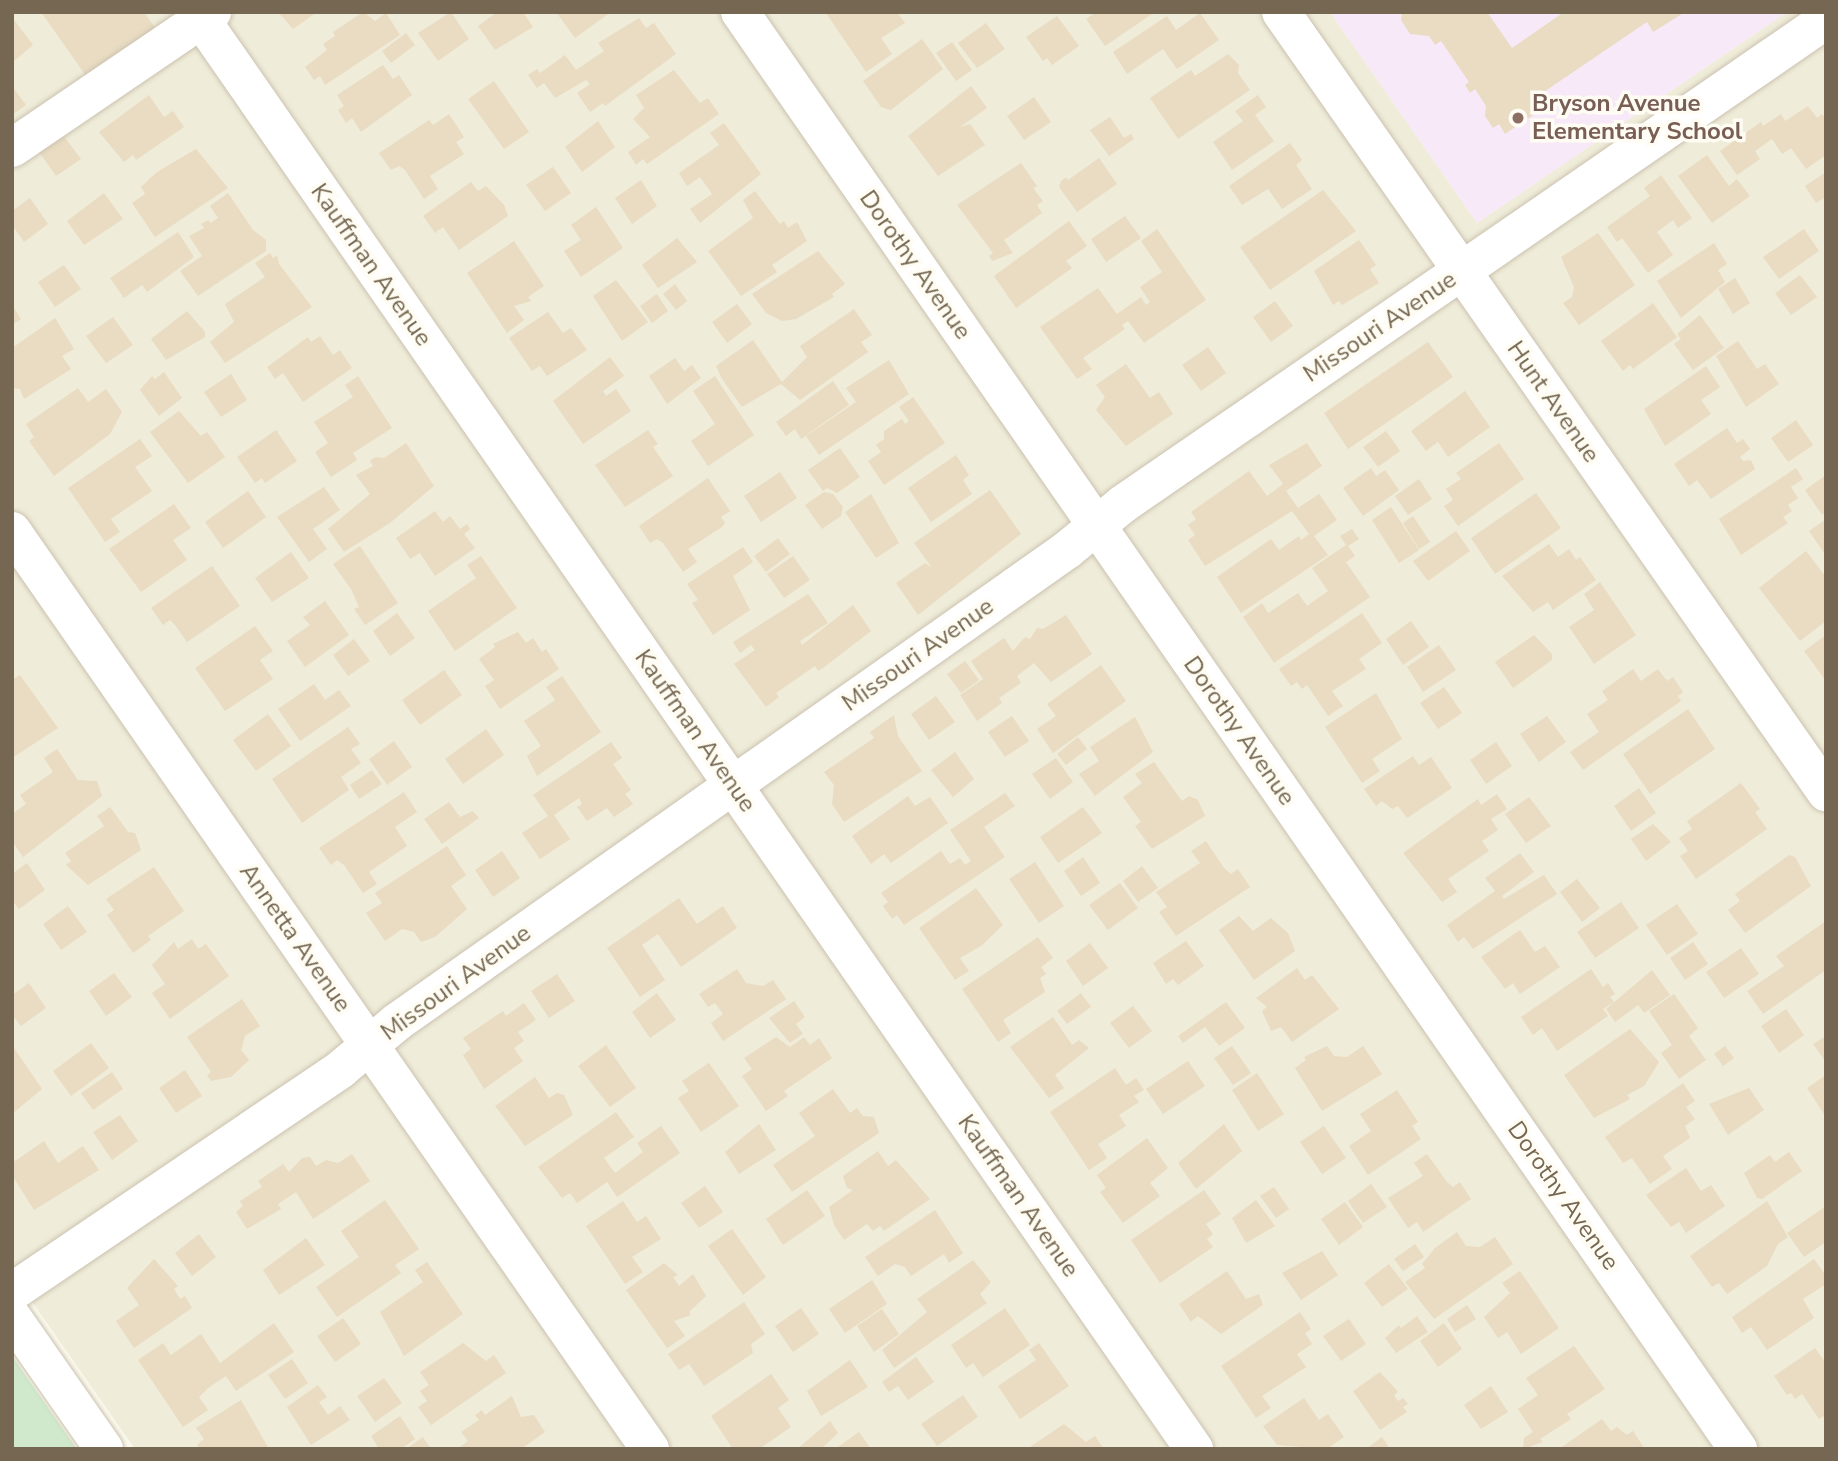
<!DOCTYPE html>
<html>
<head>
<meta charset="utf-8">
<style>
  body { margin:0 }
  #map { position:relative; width:1838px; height:1461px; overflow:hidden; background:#fbf9ed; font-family:"Nunito Sans",sans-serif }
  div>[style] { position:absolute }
  .residential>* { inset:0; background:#efecd9 }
  .education>* { inset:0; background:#f7e9f8 }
  .green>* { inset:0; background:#d0e8cc }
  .building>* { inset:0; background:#e9dcc2 }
  .roads { filter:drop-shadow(0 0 2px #cbc2b0) drop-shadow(0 0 2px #cbc2b0) }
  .minor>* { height:38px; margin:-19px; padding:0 19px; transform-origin:19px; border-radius:19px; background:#fff }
  .dots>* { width:19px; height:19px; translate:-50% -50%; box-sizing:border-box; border:4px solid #fefcf3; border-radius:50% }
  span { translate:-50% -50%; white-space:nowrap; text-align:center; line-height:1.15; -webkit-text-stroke:7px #fefcf3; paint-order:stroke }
  .education-label { font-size:24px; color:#785e54; font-weight:700 }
  .left { translate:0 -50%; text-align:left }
  .street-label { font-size:24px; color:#756751 }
  .frame { position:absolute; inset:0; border:14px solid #756751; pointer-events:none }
</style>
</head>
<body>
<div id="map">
  <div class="residential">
    <i style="clip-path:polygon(12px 12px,1330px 12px,1477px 223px,1787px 12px,1826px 12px,1826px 1449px,135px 1449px,12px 1273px)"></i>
  </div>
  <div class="education">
    <i style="clip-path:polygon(1330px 12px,1787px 12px,1477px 223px)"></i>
  </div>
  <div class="green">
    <i style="clip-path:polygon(12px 1356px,77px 1449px,12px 1449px)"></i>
  </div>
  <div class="building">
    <i style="clip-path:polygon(41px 12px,144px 12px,160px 35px,91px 83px)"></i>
    <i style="clip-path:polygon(278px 12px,317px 12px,293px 29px)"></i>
    <i style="clip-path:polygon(363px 12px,375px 21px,386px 13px,400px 35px,325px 85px,320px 76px,314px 80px,305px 67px,327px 50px,323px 44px,335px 36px,333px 32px)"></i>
    <i style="clip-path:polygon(451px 12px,469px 39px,438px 61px,418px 33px)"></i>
    <i style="clip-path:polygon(497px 12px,523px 12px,533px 27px,495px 50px,478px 26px)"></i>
    <i style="clip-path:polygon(556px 12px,611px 12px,575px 38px)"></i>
    <i style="clip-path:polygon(897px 12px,905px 23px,881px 38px,892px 54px,866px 72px,826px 13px)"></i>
    <i style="clip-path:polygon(1096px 12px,1155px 12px,1105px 46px,1086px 19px)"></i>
    <i style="clip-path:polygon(1402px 12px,1487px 12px,1512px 48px,1564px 12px,1682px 14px,1653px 32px,1647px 22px,1532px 100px,1539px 111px,1505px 134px,1499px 124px,1493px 128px,1485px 116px,1486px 106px,1475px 89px,1470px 93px,1465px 85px,1469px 82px,1441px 41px,1435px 45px,1429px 36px,1410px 34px,1401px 20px)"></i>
    <i style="clip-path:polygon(1200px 13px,1219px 40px,1177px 69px,1163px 49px,1127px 74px,1113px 52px,1167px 16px,1176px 30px)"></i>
    <i style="clip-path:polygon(1057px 16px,1079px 46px,1052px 65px,1047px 58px,1043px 61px,1026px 37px)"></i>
    <i style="clip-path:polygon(12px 17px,33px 45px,12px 63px)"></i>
    <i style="clip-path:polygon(639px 18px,646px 28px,654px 23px,676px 54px,605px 106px,603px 103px,590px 112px,577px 93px,590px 84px,586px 80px,555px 98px,544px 83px,537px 88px,528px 75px,537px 69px,540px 73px,565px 55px,576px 70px,604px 51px,598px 43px)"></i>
    <i style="clip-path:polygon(986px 23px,1005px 49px,977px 68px,958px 43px)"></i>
    <i style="clip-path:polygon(406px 33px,415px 45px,391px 63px,382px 51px)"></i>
    <i style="clip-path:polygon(922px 39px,943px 69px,891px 110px,881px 107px,863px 81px)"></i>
    <i style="clip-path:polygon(952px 42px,972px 70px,956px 81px,936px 53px)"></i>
    <i style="clip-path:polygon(1228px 54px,1239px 65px,1238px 73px,1250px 90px,1178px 139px,1150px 98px,1191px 70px,1195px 76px)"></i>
    <i style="clip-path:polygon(383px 65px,393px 79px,399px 75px,412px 95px,361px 132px,352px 118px,346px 123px,338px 110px,344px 106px,337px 95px)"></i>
    <i style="clip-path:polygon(674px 70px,700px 103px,708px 98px,719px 114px,647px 164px,643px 159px,636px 165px,628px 152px,650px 137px,633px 119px,644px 108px,636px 95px)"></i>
    <i style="clip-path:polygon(494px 81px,529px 132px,504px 149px,468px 99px)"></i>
    <i style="clip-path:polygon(12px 86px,26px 105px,12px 115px)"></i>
    <i style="clip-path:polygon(971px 86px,987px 108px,960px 127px,970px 124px,985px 145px,938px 176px,908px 136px)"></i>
    <i style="clip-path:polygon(149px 95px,164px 117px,173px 111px,184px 127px,136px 160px,133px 155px,124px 162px,99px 132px)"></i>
    <i style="clip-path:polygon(1258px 95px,1266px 107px,1255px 115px,1274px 141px,1232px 170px,1213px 142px,1243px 121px,1235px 111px)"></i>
    <i style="clip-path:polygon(1034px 97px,1051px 122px,1024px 140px,1007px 116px)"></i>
    <i style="clip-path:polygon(1808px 106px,1817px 118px,1822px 114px,1826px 119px,1826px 155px,1806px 169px,1791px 148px,1782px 154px,1772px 139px,1755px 151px,1760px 159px,1737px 175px,1720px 151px,1761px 122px,1763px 126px,1781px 114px,1785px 121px)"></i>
    <i style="clip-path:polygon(449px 114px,464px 137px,456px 142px,464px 154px,430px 176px,438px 189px,424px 199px,405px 170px,399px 166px,391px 170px,379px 153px,429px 120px,433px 125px)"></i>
    <i style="clip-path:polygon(1110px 117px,1124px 138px,1131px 134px,1134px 139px,1109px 156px,1090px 130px)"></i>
    <i style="clip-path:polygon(598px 121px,615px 147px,582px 172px,565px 147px)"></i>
    <i style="clip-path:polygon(724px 123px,761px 174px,700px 223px,690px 209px,712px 194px,700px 177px,687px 186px,679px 173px,719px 145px,710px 133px)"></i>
    <i style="clip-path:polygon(63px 135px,81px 159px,56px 176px,39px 152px)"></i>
    <i style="clip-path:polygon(1290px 143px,1302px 160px,1296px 165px,1312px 189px,1282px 209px,1268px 189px,1242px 205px,1229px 186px)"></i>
    <i style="clip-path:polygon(196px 149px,228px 188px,155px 237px,132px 203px,145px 194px,141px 187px,157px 172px)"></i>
    <i style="clip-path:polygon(1707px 155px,1729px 186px,1737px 179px,1750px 196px,1712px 223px,1678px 176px)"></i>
    <i style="clip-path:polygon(1099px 158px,1117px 184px,1077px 212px,1059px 187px,1061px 181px,1066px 177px,1068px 180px)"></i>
    <i style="clip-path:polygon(1021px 163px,1037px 186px,1033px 188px,1043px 201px,1037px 205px,1042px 213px,1004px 240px,1013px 253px,992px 261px,989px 256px,993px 253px,957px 205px)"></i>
    <i style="clip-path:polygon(553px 167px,571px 193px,545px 211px,526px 185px)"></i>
    <i style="clip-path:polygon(1826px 172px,1826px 197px,1816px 203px,1805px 186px)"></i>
    <i style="clip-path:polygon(1661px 175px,1692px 218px,1678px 228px,1673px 220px,1657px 232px,1673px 255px,1648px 273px,1622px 238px,1617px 242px,1607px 227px,1650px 196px,1644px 188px)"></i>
    <i style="clip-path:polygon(641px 180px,657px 206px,632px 224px,615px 198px)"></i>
    <i style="clip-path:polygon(471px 182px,478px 191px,486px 186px,504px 205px,508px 216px,459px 250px,443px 227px,435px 233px,423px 216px)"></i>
    <i style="clip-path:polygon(1323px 190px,1356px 231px,1270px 290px,1240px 247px)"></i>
    <i style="clip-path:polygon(755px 191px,780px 224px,784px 221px,788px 228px,797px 222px,807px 241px,772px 265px,777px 272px,741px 296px,708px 251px,753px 218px,743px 200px)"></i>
    <i style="clip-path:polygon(104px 193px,123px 219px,84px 245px,67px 221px)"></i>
    <i style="clip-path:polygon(228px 193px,253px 230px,266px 240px,266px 251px,198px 296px,180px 271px,202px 256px,189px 236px,204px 228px,201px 224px,208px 220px,211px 223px,218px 218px,210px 206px)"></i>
    <i style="clip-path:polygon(30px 198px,48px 224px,24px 242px,12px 225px,12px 211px)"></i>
    <i style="clip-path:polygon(596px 207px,623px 248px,581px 277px,564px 251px,581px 240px,571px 225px)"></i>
    <i style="clip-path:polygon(1125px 216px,1141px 238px,1106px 262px,1091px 239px)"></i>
    <i style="clip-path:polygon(1069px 221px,1087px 246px,1066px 261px,1072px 268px,1016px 308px,994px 276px)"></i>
    <i style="clip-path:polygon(1157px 229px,1206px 300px,1144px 343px,1128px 321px,1122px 325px,1125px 329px,1083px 358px,1092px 369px,1077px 379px,1040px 327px,1098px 288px,1117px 314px,1141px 297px,1146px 305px,1150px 302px,1140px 287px,1162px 272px,1141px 241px)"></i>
    <i style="clip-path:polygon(1804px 229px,1819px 251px,1779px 279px,1763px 257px)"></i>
    <i style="clip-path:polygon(178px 232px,194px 257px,147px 292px,142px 285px,124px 298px,110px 278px)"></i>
    <i style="clip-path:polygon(1598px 233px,1635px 285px,1579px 325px,1563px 303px,1572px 297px,1574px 287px,1561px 257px)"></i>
    <i style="clip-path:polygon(677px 238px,697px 262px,658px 288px,642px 265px)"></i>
    <i style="clip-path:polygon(1359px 240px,1376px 265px,1370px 269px,1379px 283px,1342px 305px,1339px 301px,1333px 305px,1314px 271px)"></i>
    <i style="clip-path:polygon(514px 241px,544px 286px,528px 297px,531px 301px,514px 306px,524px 320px,507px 333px,467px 273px)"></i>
    <i style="clip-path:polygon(1714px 243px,1727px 264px,1718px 270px,1725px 282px,1681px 318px,1657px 281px)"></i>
    <i style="clip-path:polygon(818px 251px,845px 284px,832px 294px,834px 297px,796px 319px,782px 321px,766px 313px,752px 294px)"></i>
    <i style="clip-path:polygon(270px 253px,273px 258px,277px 255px,279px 264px,312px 307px,225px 363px,210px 342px,234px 322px,225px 304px,265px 277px,255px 263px)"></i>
    <i style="clip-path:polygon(64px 265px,81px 289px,55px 307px,38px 282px)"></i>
    <i style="clip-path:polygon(1800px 275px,1817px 297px,1791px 315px,1775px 293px)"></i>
    <i style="clip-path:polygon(1735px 278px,1750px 303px,1733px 314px,1718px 289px)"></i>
    <i style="clip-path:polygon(616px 280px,648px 322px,622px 341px,593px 296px)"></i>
    <i style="clip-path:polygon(675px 284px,687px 301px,676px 310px,663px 294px)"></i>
    <i style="clip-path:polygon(657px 294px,668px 311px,652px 323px,640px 306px)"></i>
    <i style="clip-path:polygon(1275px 301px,1293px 326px,1271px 342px,1253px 317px)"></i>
    <i style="clip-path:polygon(1653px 303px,1677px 337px,1633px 369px,1630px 365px,1623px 371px,1601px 341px)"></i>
    <i style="clip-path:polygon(737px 304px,752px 324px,727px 343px,712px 322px)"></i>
    <i style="clip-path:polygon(12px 305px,21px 319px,12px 325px)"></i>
    <i style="clip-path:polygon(854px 309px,872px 335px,861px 342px,868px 352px,800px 400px,781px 384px,742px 407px,722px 379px,716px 366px,753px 340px,782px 382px,807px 357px,800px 346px)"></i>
    <i style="clip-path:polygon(187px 311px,205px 332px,205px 337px,166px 360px,151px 339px)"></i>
    <i style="clip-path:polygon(548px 312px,563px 333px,571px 328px,587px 350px,547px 376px,540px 366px,532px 371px,509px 338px)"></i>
    <i style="clip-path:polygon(1700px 315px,1724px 348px,1693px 370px,1674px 344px,1681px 339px,1677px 334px)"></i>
    <i style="clip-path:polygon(113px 317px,133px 345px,106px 363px,86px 336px)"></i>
    <i style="clip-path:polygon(55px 318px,74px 349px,62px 356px,71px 369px,24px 399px,20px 389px,12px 388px,12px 348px)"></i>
    <i style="clip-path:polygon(320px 336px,333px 355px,340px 350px,352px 368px,303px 402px,283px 373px,275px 379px,267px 367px,308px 337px,311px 342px)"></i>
    <i style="clip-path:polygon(1738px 341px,1757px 369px,1765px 364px,1779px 384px,1746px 407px,1716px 356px)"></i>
    <i style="clip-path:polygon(1428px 342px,1453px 377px,1348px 449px,1324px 413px)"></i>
    <i style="clip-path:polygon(1208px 347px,1226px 373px,1201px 391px,1182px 365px)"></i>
    <i style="clip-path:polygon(610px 357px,624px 376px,603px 391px,606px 396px,616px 389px,631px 411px,583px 444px,553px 401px)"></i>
    <i style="clip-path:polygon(675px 358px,684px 371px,692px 365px,701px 378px,667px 404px,649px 376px)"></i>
    <i style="clip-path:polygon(889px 360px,909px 394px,819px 455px,806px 436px,856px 402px,846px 388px)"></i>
    <i style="clip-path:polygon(1126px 364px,1150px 398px,1159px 392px,1173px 414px,1126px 446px,1096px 410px,1105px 397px,1096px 385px)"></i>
    <i style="clip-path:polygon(1706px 366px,1720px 387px,1701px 400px,1711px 414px,1665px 446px,1644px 409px)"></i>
    <i style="clip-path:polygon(164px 372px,182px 398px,159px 416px,140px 390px,152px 376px,155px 379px)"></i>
    <i style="clip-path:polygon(231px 374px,247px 400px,221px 417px,204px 392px)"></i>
    <i style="clip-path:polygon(358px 376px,392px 428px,353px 453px,357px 460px,331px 477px,315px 452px,328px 443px,314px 422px,353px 397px,345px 385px)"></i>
    <i style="clip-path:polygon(715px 376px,754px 435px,708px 466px,691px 441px,715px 424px,693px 391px)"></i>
    <i style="clip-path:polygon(833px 381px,849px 405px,801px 439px,795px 429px,786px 436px,776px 422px)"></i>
    <i style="clip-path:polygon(78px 388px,88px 402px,106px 389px,122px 412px,110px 434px,54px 476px,29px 441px,34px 437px,26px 424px)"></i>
    <i style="clip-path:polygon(1465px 391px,1490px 427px,1448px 457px,1438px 442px,1426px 451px,1411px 431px)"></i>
    <i style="clip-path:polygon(913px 397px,945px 443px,884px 485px,868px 461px,881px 452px,876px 445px,884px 439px,884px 431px,902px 419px,905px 424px,909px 421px,899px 407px)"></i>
    <i style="clip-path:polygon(179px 411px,201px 436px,207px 432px,225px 457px,188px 483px,150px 432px)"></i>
    <i style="clip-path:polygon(1796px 420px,1813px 445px,1788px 462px,1771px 438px)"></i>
    <i style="clip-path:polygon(1727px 428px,1737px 443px,1743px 439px,1750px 449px,1740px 457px,1743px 461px,1751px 460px,1755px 469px,1711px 499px,1697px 480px,1689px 486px,1674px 464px)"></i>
    <i style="clip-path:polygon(276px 430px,297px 461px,265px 483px,262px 478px,255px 483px,237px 457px)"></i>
    <i style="clip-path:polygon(648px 430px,658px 444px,653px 447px,673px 476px,625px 507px,595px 465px)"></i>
    <i style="clip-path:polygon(1386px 431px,1400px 451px,1378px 467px,1363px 447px)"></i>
    <i style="clip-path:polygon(140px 439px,152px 456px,135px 467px,152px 491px,111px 519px,120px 532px,105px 542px,68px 488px)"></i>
    <i style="clip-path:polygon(406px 443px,434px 486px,390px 523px,344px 552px,328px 529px,370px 494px,356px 475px,373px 466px,370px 461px,375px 457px,384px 458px)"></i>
    <i style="clip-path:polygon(1307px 443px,1322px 466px,1286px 491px,1298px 508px,1319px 494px,1337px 520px,1314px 536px,1328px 555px,1241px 613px,1217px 577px,1271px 539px,1279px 550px,1299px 536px,1301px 540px,1309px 534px,1292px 511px,1205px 566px,1188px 540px,1195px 535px,1188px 525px,1196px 519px,1191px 512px,1249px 471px,1267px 496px,1283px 484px,1269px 465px)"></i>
    <i style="clip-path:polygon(1499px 443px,1524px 479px,1458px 526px,1444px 506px,1453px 500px,1446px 489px,1461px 479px,1456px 473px)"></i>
    <i style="clip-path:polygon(840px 448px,860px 477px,837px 493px,827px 488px,823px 491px,808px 470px)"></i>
    <i style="clip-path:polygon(956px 455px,969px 475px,963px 480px,972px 494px,931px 522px,908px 488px)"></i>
    <i style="clip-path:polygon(1371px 468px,1376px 476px,1385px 470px,1399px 490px,1363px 516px,1343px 488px)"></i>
    <i style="clip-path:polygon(1796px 468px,1803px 479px,1791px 487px,1798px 498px,1788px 505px,1792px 511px,1783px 517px,1788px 523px,1741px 555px,1719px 519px)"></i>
    <i style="clip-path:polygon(780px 472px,797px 498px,761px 522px,744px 496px)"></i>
    <i style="clip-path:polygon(1826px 475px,1826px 512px,1822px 515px,1805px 490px)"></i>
    <i style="clip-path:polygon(708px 478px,730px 511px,721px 517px,725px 523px,722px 527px,688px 549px,697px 562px,683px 572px,663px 543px,657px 539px,650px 543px,639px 526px)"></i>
    <i style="clip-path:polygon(1419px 479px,1432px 499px,1408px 515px,1395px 496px)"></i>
    <i style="clip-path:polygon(324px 487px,340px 510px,313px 529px,327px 549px,309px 562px,277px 517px)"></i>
    <i style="clip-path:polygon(990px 490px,1021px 534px,918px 615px,896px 583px,925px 563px,932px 568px,914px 543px)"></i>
    <i style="clip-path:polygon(248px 491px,266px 517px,223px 548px,205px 522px)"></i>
    <i style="clip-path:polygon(824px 492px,833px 494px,843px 507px,841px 516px,822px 529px,805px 505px)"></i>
    <i style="clip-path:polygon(1536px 493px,1561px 528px,1495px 574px,1471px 538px)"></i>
    <i style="clip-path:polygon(871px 494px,899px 543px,876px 558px,845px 512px)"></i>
    <i style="clip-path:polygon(174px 504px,191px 528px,173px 540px,187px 560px,141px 592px,109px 549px)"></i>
    <i style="clip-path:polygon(1391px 507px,1419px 550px,1399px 563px,1372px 520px)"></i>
    <i style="clip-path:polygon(435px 511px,443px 522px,450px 516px,460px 529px,467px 524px,470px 529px,464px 534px,475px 548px,435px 576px,420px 553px,410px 559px,396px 538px)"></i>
    <i style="clip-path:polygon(1413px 516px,1430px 542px,1419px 549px,1403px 523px)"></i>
    <i style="clip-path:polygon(1826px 519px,1826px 551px,1824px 553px,1809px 531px)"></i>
    <i style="clip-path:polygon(1352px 529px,1359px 539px,1348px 546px,1355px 556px,1346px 562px,1370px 597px,1274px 663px,1243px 617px,1262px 603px,1268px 613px,1298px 593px,1307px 606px,1328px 591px,1312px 568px,1346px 545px,1340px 536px)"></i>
    <i style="clip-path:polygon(1456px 531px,1470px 551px,1428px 581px,1413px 561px)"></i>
    <i style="clip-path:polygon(778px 538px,790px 554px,766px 572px,754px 556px)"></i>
    <i style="clip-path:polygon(1549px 544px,1558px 557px,1569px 549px,1576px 560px,1580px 557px,1596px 580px,1553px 610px,1548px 602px,1533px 612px,1502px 576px)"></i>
    <i style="clip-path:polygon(360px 546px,398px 603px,365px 625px,354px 609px,359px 607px,351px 589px,333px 564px)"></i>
    <i style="clip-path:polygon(743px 547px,753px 562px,733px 576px,750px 610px,713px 635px,692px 603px,698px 600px,687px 584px)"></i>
    <i style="clip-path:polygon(1806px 551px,1826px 577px,1826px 621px,1800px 641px,1759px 588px)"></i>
    <i style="clip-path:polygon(291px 552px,309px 578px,272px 602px,255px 578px)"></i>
    <i style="clip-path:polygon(481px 556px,517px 608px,455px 651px,428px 611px,476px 578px,467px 565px)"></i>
    <i style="clip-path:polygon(793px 556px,810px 580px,784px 598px,767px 574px)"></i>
    <i style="clip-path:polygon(212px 566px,240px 606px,187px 642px,175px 625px,170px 620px,163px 625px,151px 608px)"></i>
    <i style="clip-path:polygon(1600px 582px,1636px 635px,1594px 664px,1569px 627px,1594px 610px,1584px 594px)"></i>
    <i style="clip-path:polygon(808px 594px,828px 623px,800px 641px,802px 645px,853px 605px,871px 631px,823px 668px,818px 671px,815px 666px,776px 693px,779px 697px,766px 707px,734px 664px,755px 650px,751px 645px,740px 653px,733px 642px)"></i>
    <i style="clip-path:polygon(325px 601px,349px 635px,305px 667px,287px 641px,310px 625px,303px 617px)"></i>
    <i style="clip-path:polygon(397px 613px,415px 638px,390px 656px,373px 631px)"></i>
    <i style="clip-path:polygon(1362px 613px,1382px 643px,1359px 659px,1366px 669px,1332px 691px,1343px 706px,1328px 716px,1307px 685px,1302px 689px,1297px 682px,1291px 686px,1279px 669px)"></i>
    <i style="clip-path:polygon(1066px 615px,1092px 654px,1051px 682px,1034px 663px,1017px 676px,1021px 683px,999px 698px,1002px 703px,977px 721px,960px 695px,983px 679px,971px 661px,1004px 638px,1013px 651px,1025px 637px,1030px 639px,1037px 628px,1043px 629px)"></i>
    <i style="clip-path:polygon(1411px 621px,1429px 647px,1403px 665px,1386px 639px)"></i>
    <i style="clip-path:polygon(255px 626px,273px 651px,260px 660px,273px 679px,225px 711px,195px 668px)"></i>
    <i style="clip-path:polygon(518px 632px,526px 643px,533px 638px,542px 652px,546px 649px,559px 669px,500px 709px,485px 686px,494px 680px,479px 659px,495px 647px,493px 644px)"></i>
    <i style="clip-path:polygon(1534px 635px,1552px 654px,1552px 660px,1513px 688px,1495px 662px)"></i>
    <i style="clip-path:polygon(1826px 635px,1826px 681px,1804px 651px)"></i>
    <i style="clip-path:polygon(354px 639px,370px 661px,348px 676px,333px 655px)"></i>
    <i style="clip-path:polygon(1439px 645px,1456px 670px,1423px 692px,1407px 667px)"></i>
    <i style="clip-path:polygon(965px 661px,979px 680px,961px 693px,947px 674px)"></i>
    <i style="clip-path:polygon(1101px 665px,1126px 701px,1053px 753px,1037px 729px,1056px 716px,1047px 704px)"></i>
    <i style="clip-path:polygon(1633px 669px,1641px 681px,1658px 669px,1667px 681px,1673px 677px,1683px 692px,1678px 696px,1681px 701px,1583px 770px,1570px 752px,1599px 732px,1587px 714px,1608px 700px,1602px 691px)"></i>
    <i style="clip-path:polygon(444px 670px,462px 695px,420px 725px,402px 700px)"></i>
    <i style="clip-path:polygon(20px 675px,58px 728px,12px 758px,12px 680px)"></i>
    <i style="clip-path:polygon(562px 676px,601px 732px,537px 776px,527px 756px,541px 746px,524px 721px,555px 700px,546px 687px)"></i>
    <i style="clip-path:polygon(314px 684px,325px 700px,339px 690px,351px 706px,300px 741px,278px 709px)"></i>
    <i style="clip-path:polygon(1444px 687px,1462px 713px,1438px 729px,1420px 703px)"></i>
    <i style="clip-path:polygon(1376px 693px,1402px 739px,1372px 759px,1380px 771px,1362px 783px,1325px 727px)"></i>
    <i style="clip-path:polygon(936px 696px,955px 722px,929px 740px,911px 714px)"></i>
    <i style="clip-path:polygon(1688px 709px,1715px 749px,1650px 794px,1623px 754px)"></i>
    <i style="clip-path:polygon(268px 714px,291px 746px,256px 771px,233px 740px)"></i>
    <i style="clip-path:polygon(894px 715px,898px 736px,922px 771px,844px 822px,832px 804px,834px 785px,824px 772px,874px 738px,870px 732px)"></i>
    <i style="clip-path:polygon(1012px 716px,1029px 741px,1005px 757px,988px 732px)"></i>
    <i style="clip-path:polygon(1547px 716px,1566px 742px,1539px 762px,1520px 734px)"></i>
    <i style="clip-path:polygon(1135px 717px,1153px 752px,1095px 796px,1079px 774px,1099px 761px,1090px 747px)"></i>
    <i style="clip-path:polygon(348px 727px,360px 744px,351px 749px,361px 763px,341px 777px,349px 790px,302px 823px,272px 779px)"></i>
    <i style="clip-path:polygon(486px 729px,504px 755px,463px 784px,445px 759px)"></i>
    <i style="clip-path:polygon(1078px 737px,1087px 749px,1066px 765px,1057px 754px)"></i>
    <i style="clip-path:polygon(394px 741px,412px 767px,387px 785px,369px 759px)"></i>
    <i style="clip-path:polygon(611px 742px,622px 758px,613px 764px,631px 790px,625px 794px,633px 804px,614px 817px,607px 808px,587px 821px,577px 807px,582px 804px,579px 798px,554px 815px,570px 839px,540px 859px,522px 833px,548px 816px,533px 795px)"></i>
    <i style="clip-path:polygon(1496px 742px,1512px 766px,1486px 784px,1470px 760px)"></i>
    <i style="clip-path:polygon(57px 749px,78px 780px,97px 781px,102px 796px,23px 857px,12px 841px,12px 814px,26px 804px,20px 795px,53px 772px,44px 758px)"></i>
    <i style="clip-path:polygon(955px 752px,974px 779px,953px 797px,931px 770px)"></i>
    <i style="clip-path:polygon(1413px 756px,1419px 765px,1431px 757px,1452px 788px,1407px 818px,1398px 806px,1392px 809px,1382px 801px,1376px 806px,1364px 789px)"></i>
    <i style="clip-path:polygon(1056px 758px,1073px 782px,1050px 799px,1032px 774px)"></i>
    <i style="clip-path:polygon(1154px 762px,1182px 801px,1189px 796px,1198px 800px,1205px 816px,1152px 849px,1135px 826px,1141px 822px,1123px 797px,1142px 783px,1135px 774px)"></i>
    <i style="clip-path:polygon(372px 770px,382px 784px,359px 799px,350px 785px)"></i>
    <i style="clip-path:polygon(1741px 783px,1760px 809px,1755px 812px,1767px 829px,1696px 879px,1680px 856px,1688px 851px,1679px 838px,1692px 829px,1687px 821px)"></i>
    <i style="clip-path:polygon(1639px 788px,1656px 813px,1631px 831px,1614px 806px)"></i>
    <i style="clip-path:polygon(404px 792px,417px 812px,395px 827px,407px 846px,369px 872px,377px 884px,363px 893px,344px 865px,337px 860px,331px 865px,319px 848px)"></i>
    <i style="clip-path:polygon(1005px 793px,1015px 806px,984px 827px,1005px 857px,904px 925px,897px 915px,892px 919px,883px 906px,888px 902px,881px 893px,941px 851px,950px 864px,960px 858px,965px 865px,971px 861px,950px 830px)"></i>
    <i style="clip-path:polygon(1497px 794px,1507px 809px,1491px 819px,1498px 830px,1482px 841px,1489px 851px,1448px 879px,1457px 892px,1442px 902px,1403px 853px,1478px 799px,1481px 805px)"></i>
    <i style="clip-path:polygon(908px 796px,915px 806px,930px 797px,948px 823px,891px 863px,884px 854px,871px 864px,852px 836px)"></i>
    <i style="clip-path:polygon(1529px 797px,1551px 826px,1526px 843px,1505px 814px)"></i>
    <i style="clip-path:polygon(449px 802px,460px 817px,473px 811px,479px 818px,442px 844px,424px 819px)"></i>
    <i style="clip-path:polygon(110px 807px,128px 832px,135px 833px,141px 850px,88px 885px,66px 865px,71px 861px,65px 853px,104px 826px,97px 816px)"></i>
    <i style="clip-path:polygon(1083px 807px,1102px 833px,1058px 863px,1040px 837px)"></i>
    <i style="clip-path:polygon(1653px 824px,1671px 842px,1646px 861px,1631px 839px)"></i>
    <i style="clip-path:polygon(1206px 841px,1224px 868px,1231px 874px,1238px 869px,1250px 887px,1176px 936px,1159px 912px,1167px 907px,1156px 892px,1200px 863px,1191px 851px)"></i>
    <i style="clip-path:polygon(447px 846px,466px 875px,451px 886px,467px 909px,435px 937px,421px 942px,414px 932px,402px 929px,385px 941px,366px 913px,382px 903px,375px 893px)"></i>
    <i style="clip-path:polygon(502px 851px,520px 878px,493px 897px,475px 870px)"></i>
    <i style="clip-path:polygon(1520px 853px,1534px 872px,1502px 896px,1504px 899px,1544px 875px,1557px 894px,1473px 949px,1464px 937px,1458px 942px,1447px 925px,1495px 891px,1485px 878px)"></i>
    <i style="clip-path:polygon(1789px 855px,1795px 857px,1811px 886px,1745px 933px,1728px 910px,1740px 901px,1735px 894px)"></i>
    <i style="clip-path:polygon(1083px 857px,1100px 883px,1081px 896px,1064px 871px)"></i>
    <i style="clip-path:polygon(1035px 862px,1064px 906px,1039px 923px,1009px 879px)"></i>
    <i style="clip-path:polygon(27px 863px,45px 890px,19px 909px,12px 900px,12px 874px)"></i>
    <i style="clip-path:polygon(1142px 866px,1158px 888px,1138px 902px,1123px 881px)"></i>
    <i style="clip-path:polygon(154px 867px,184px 911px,148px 936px,151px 940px,133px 953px,107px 915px,114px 910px,106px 899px)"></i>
    <i style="clip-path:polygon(1577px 879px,1600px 908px,1582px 922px,1560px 892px)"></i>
    <i style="clip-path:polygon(1120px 883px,1138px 908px,1108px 930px,1089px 905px)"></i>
    <i style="clip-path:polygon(976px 888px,1003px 925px,981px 946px,960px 958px,969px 971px,955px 980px,919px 928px)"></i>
    <i style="clip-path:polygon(679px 898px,697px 924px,723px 906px,737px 928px,681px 967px,658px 934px,642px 945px,665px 980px,640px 997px,607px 948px)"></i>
    <i style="clip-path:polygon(1621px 902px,1639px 928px,1595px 958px,1577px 932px)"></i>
    <i style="clip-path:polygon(1677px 904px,1698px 934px,1667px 955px,1646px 925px)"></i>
    <i style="clip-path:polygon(68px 906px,87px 932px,61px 950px,43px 924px)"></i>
    <i style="clip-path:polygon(1239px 916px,1253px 931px,1271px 918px,1288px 933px,1295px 951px,1254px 980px,1219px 930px)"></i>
    <i style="clip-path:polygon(1826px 921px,1826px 970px,1763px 1014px,1747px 991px,1784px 966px,1776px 956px)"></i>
    <i style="clip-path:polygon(1520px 930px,1535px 952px,1545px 946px,1560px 967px,1520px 994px,1513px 983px,1505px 989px,1481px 957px)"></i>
    <i style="clip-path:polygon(1038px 937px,1053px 958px,1041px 967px,1046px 974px,1040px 978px,1045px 992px,1003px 1020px,1011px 1033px,998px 1042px,962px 989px)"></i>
    <i style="clip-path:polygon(192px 939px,198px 949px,206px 944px,229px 976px,170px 1019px,152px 993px,165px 984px,152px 965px,174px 942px,178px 949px)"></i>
    <i style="clip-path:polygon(1186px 941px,1204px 966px,1178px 985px,1173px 979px,1166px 984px,1153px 963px)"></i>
    <i style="clip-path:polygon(1693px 942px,1708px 964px,1685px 980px,1670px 958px)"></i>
    <i style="clip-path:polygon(1090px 943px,1108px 968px,1083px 986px,1066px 961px)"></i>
    <i style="clip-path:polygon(1741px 948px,1759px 974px,1724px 998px,1706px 972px)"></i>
    <i style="clip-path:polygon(1297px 968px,1305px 980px,1312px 975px,1339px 1009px,1292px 1042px,1281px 1027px,1271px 1031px,1262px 1011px,1267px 1007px,1256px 998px)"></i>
    <i style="clip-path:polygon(737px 969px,746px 983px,763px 986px,773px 980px,786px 999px,723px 1041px,711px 1023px,723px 1014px,715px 1003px,708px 1007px,699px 994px)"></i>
    <i style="clip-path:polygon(1591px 969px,1603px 987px,1608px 983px,1615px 994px,1610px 997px,1614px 1002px,1603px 1009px,1608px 1016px,1557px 1051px,1542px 1028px,1533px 1035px,1521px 1017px)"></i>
    <i style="clip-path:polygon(1652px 970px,1670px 995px,1644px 1013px,1638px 1005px,1615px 1022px,1606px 1009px)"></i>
    <i style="clip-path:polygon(114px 973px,132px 997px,106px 1016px,89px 991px)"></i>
    <i style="clip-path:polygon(557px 974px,575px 1001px,549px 1018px,531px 991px)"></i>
    <i style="clip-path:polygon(29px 983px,46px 1008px,21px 1026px,12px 1015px,12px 995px)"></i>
    <i style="clip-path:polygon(657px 993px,676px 1020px,650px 1038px,632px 1012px)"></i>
    <i style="clip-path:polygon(1081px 993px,1091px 1007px,1067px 1024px,1057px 1011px)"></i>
    <i style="clip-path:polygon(1674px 994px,1698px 1028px,1689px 1036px,1706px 1060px,1679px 1079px,1661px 1053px,1672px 1045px,1649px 1011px)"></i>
    <i style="clip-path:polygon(242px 999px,260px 1026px,245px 1036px,241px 1050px,249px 1060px,231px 1077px,211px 1081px,207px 1075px,211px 1072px,187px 1037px)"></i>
    <i style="clip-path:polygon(794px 1001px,805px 1017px,796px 1024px,803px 1034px,790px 1043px,769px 1018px)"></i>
    <i style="clip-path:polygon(1226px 1002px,1245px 1028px,1219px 1046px,1205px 1027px,1183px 1043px,1178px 1036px)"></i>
    <i style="clip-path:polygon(524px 1003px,536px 1020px,518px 1032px,524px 1041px,514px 1048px,523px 1061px,484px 1089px,463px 1055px,471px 1049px,463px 1038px,503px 1011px,506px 1016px)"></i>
    <i style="clip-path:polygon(1133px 1006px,1152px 1031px,1129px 1048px,1110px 1023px)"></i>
    <i style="clip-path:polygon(1786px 1009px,1804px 1035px,1779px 1053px,1761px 1026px)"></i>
    <i style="clip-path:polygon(1053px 1017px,1072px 1045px,1079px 1040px,1089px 1048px,1055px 1075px,1064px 1088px,1049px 1098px,1010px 1047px)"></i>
    <i style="clip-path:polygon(1630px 1029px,1659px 1062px,1644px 1086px,1627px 1095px,1630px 1099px,1594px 1118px,1564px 1075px)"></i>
    <i style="clip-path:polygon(1826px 1036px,1826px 1062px,1813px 1044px)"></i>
    <i style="clip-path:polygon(776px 1037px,790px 1047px,804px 1037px,810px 1045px,819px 1038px,832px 1058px,784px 1091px,788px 1096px,766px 1111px,742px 1076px,752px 1069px,744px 1058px)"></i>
    <i style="clip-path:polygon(91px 1043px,109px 1068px,71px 1096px,53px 1071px)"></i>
    <i style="clip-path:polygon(12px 1045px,42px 1089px,12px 1114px)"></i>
    <i style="clip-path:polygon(606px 1045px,636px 1088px,610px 1107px,578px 1066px)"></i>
    <i style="clip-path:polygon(1232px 1046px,1251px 1073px,1233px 1085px,1214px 1058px)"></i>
    <i style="clip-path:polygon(1327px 1046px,1334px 1056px,1347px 1057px,1363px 1046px,1382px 1074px,1322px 1111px,1295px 1068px,1306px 1060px,1304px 1057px)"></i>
    <i style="clip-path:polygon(1725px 1046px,1734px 1058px,1723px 1066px,1714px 1054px)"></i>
    <i style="clip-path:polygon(1188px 1061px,1205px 1086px,1163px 1114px,1146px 1089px)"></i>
    <i style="clip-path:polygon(709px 1063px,739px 1106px,701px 1132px,678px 1098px,689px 1091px,682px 1081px)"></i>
    <i style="clip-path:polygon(1115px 1068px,1126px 1085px,1136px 1078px,1144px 1090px,1134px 1096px,1139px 1102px,1119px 1115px,1126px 1126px,1098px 1144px,1107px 1158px,1089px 1170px,1050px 1112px)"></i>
    <i style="clip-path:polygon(185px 1070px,202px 1096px,176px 1113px,159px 1088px)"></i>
    <i style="clip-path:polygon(112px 1072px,123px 1089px,93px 1110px,81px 1093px)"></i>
    <i style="clip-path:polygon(1257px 1073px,1284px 1114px,1258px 1131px,1232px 1090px)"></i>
    <i style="clip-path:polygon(1826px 1075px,1826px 1112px,1824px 1114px,1807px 1088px)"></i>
    <i style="clip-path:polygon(535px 1077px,549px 1098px,557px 1093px,564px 1095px,573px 1115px,525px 1146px,495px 1106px)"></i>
    <i style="clip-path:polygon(1683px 1083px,1695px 1101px,1686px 1107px,1695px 1119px,1685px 1126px,1690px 1138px,1663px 1156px,1672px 1169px,1650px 1184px,1632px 1158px,1623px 1163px,1605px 1137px)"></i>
    <i style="clip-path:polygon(1749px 1088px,1764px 1110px,1728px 1135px,1709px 1104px)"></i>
    <i style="clip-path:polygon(833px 1089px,850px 1113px,857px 1108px,863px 1116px,874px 1117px,879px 1133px,792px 1192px,773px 1165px,815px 1136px,799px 1113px)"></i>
    <i style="clip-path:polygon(1397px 1090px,1418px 1122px,1412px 1126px,1421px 1139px,1368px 1175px,1349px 1146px,1371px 1131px,1360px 1114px)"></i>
    <i style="clip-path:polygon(616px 1112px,634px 1137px,604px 1158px,615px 1173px,643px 1152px,637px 1143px,661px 1126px,680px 1153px,617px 1197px,607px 1182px,577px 1203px,570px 1193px,562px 1198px,538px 1167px)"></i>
    <i style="clip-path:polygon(120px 1115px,138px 1141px,112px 1160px,93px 1132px)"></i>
    <i style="clip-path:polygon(759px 1124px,776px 1150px,739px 1174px,725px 1152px)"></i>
    <i style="clip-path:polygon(1224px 1124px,1242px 1151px,1196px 1189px,1178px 1163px)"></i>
    <i style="clip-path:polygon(1324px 1126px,1346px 1158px,1322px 1174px,1300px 1142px)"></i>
    <i style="clip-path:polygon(1147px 1138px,1168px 1168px,1150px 1183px,1160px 1196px,1123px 1223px,1100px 1192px,1106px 1188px,1097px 1175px)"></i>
    <i style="clip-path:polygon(44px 1141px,58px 1163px,83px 1146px,99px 1170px,34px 1210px,12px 1175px,12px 1157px,15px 1161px)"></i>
    <i style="clip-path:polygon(878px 1151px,888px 1166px,896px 1160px,930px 1199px,884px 1231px,880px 1226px,873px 1231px,867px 1224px,844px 1240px,834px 1225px,829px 1207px,853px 1190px,847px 1188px,843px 1176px)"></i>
    <i style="clip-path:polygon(1789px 1152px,1802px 1171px,1762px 1199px,1757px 1198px,1744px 1173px,1770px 1155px,1775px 1162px)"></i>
    <i style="clip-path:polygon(352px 1154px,370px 1181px,313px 1219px,296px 1192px,278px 1204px,281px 1209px,247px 1229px,236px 1212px,243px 1206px,240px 1201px,262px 1187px,258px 1181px,283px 1164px,289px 1172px,302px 1158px,310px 1157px,316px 1166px,326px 1160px,338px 1163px)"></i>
    <i style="clip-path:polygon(1427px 1154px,1447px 1182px,1453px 1187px,1460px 1182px,1471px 1199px,1423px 1232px,1417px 1222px,1408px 1228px,1388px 1198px,1423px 1176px,1414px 1163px)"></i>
    <i style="clip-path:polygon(1686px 1168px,1701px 1191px,1711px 1185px,1725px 1206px,1686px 1233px,1679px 1222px,1671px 1227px,1646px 1195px)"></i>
    <i style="clip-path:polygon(1371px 1184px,1387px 1207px,1363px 1223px,1348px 1201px)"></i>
    <i style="clip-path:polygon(705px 1186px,723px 1212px,699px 1228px,681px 1203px)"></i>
    <i style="clip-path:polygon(1274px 1187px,1289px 1209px,1276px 1218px,1260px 1196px)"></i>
    <i style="clip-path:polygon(807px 1190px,825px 1216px,783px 1245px,766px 1219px)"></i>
    <i style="clip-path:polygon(1204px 1190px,1221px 1214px,1206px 1224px,1213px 1234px,1207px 1239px,1213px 1247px,1160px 1283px,1131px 1240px)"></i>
    <i style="clip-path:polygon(385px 1200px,419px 1249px,395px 1265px,401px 1273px,337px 1317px,316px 1287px,359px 1257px,341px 1231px)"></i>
    <i style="clip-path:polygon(1256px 1200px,1275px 1226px,1246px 1243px,1232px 1218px)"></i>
    <i style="clip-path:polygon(623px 1201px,637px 1222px,646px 1216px,661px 1239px,632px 1257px,643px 1272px,625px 1284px,586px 1226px)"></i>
    <i style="clip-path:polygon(1767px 1201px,1788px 1237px,1778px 1244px,1767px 1266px,1727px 1294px,1719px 1283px,1712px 1287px,1690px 1256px)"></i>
    <i style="clip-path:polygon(1345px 1202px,1363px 1227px,1339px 1245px,1321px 1219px)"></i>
    <i style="clip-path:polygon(1826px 1206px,1826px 1242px,1804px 1257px,1787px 1233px)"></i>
    <i style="clip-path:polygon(935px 1210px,963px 1253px,949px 1263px,944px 1254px,911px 1276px,905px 1267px,895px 1264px,878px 1276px,865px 1257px)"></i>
    <i style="clip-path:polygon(732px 1229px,766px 1277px,743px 1295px,708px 1246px)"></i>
    <i style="clip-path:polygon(1457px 1232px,1466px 1246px,1480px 1247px,1495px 1237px,1513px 1264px,1434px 1319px,1405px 1282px,1425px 1268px,1422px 1264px,1435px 1248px)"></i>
    <i style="clip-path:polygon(199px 1234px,216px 1257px,192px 1276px,175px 1253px)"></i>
    <i style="clip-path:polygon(306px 1238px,325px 1265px,279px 1295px,263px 1270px)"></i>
    <i style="clip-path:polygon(1415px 1244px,1424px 1257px,1403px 1271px,1394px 1259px)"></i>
    <i style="clip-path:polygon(1322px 1251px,1338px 1275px,1301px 1300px,1282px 1273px)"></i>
    <i style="clip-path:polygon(154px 1259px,178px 1286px,174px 1289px,180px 1299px,185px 1296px,192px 1308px,134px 1348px,116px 1321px,139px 1305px,127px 1288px)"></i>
    <i style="clip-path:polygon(1814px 1259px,1826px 1276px,1826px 1284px,1803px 1299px,1814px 1318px,1767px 1350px,1751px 1327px,1742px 1333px,1732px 1317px)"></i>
    <i style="clip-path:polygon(973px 1260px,991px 1282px,980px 1294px,987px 1303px,894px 1368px,882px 1350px,927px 1312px,917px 1299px)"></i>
    <i style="clip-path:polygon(427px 1262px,463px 1314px,404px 1356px,380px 1312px,423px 1282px,415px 1270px)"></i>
    <i style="clip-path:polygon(664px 1263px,678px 1275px,673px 1277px,679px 1286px,693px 1274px,706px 1296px,689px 1312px,691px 1315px,674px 1321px,685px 1336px,667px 1348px,626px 1290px)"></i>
    <i style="clip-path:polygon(1389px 1264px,1408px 1289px,1382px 1307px,1364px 1283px)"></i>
    <i style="clip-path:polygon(1227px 1271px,1246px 1299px,1259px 1294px,1263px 1305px,1221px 1334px,1198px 1316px,1191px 1322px,1179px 1304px)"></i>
    <i style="clip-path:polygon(1520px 1271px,1559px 1328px,1521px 1354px,1507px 1332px,1498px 1338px,1484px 1317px,1510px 1293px,1502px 1283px)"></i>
    <i style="clip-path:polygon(872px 1280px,887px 1304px,845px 1333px,829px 1309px)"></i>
    <i style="clip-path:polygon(744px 1302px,765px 1334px,751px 1344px,753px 1353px,704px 1386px,689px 1364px,679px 1370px,668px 1354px)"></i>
    <i style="clip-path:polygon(1467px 1305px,1476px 1319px,1455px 1332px,1447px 1319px)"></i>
    <i style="clip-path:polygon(801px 1308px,819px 1334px,793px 1352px,775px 1326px)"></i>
    <i style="clip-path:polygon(1005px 1308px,1030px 1345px,983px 1377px,973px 1363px,966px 1368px,951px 1345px)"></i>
    <i style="clip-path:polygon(882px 1309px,899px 1334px,874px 1352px,857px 1326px)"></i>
    <i style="clip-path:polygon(1300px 1312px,1311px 1329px,1305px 1333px,1312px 1344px,1297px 1354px,1306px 1367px,1262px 1396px,1271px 1408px,1256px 1418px,1221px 1366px)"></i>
    <i style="clip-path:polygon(1417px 1316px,1428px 1332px,1396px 1353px,1385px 1338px,1399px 1325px,1401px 1328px)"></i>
    <i style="clip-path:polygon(343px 1318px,361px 1344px,335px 1362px,317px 1336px)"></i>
    <i style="clip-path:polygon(1349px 1319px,1366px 1344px,1341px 1361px,1323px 1336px)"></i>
    <i style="clip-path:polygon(274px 1323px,294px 1352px,236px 1391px,226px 1376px,208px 1388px,199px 1397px,208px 1410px,183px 1427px,138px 1360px,163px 1343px,171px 1355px,201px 1334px,220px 1363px)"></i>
    <i style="clip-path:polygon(1444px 1323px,1462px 1349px,1438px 1367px,1420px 1341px)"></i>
    <i style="clip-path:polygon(463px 1343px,486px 1361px,494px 1355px,506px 1373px,431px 1425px,418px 1407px,427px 1401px,420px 1391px,429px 1385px,420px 1372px)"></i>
    <i style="clip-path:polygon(1039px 1343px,1069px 1386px,1020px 1419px,998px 1386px,1036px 1360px,1029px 1350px)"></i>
    <i style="clip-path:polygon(1574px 1346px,1605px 1389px,1567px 1414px,1571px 1419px,1540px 1439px,1543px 1442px,1523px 1449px,1524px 1438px,1533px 1432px,1518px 1409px,1538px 1395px,1526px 1378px)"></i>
    <i style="clip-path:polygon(1815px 1348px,1826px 1363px,1826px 1415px,1819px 1419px,1802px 1394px,1795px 1399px,1791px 1393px,1787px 1395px,1774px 1376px)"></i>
    <i style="clip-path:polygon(916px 1357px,934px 1382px,908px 1400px,898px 1386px,889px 1392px,882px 1382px)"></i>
    <i style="clip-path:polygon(292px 1359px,308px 1383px,285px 1399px,268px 1375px)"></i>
    <i style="clip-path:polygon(850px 1360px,868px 1387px,821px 1416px,807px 1391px)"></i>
    <i style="clip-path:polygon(1380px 1372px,1398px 1392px,1394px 1395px,1398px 1401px,1403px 1398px,1408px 1404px,1403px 1407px,1407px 1412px,1380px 1430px,1353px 1391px)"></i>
    <i style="clip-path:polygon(771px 1374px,789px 1400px,778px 1408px,791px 1427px,759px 1449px,733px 1449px,711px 1416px)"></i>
    <i style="clip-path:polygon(384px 1378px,402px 1403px,375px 1422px,357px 1396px)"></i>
    <i style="clip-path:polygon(318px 1385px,327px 1397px,319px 1402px,328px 1415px,340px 1406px,350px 1420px,311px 1445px,287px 1407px)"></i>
    <i style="clip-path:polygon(1491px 1386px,1508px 1412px,1481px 1429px,1464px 1405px)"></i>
    <i style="clip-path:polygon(963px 1395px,978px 1417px,937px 1446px,921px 1424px)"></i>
    <i style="clip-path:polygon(512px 1396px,521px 1417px,534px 1415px,545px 1432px,521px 1449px,457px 1449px,468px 1441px,461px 1432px,479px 1420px,475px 1415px,482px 1410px,485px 1415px)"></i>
    <i style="clip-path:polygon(1304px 1398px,1319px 1420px,1328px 1414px,1344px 1437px,1327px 1449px,1277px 1445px,1263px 1426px)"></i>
    <i style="clip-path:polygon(241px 1400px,269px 1449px,200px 1449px,197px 1445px,204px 1439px,196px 1428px)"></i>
    <i style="clip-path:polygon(400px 1416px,415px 1439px,401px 1449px,379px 1449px,371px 1436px)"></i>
    <i style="clip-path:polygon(1602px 1419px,1611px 1431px,1617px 1427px,1627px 1435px,1633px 1431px,1645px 1449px,1559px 1449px)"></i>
    <i style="clip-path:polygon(830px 1421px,838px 1433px,821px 1449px,797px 1449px)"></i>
    <i style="clip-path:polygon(1064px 1424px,1086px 1442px,1095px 1436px,1104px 1449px,1027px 1449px)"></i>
    <i style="clip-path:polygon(859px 1432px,871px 1449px,835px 1449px)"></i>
    <i style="clip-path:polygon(423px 1437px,431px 1449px,406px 1449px)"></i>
    <i style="clip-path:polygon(1382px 1437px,1390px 1449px,1366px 1449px)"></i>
  </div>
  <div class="roads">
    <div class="minor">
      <i style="left:196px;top:12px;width:1750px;rotate:55.22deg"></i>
      <i style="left:740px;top:12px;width:1750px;rotate:55.22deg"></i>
      <i style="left:1281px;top:12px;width:952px;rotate:55.06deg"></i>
      <i style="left:12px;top:148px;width:242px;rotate:-34.2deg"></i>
      <i style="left:12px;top:531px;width:1118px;rotate:55.2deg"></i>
      <i style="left:12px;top:1292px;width:397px;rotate:-34.1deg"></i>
      <i style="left:341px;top:1069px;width:73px;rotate:-40deg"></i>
      <i style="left:397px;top:1022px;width:820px;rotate:-35.16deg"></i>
      <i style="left:1067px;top:550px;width:72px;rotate:-39.4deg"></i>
      <i style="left:1123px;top:504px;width:854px;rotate:-34.55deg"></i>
      <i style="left:12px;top:1317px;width:161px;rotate:55.1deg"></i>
    </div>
  </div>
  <div class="dots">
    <i style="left:1518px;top:118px;background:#8d6e63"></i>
  </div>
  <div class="education-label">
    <span class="left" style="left:1532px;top:118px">Bryson Avenue<br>Elementary School</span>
  </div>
  <div class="street-label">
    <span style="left:371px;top:265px;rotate:55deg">Kauffman Avenue</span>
    <span style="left:915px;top:265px;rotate:55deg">Dorothy Avenue</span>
    <span style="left:1380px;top:327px;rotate:-34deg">Missouri Avenue</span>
    <span style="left:1553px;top:402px;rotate:55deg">Hunt Avenue</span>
    <span style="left:918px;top:655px;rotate:-35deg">Missouri Avenue</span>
    <span style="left:695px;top:731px;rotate:55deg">Kauffman Avenue</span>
    <span style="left:1239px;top:731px;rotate:55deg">Dorothy Avenue</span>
    <span style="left:295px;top:938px;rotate:55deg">Annetta Avenue</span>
    <span style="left:456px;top:983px;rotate:-36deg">Missouri Avenue</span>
    <span style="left:1018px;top:1196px;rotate:55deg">Kauffman Avenue</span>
    <span style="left:1563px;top:1196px;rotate:55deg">Dorothy Avenue</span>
  </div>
  <div class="frame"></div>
</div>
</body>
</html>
